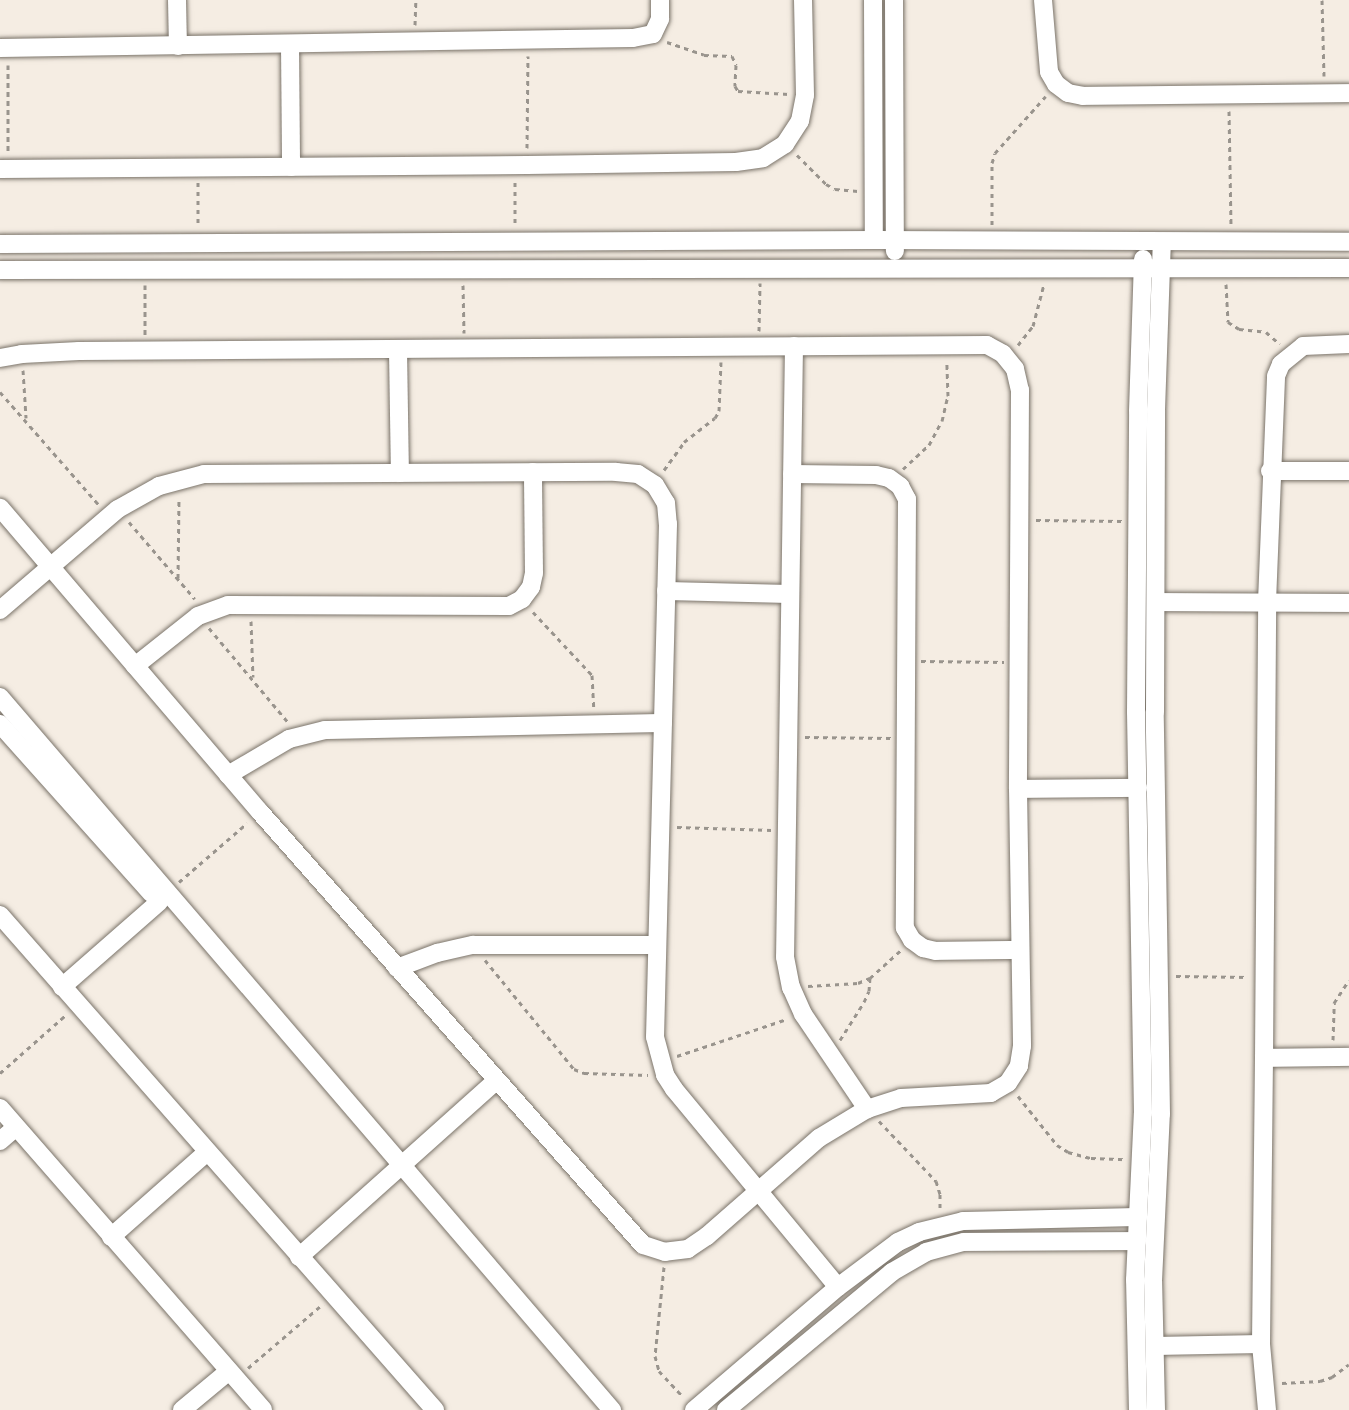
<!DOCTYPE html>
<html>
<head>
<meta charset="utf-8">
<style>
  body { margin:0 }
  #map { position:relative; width:1349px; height:1410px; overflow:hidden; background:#f5ede3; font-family:"Exo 2",sans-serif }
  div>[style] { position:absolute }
  .path>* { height:3px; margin-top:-1.5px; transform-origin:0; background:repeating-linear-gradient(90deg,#99948d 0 4.5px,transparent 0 9px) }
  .roads { filter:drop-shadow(0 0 2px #7a7369) drop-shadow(0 0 2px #7a7369) }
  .minor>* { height:18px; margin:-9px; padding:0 9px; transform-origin:9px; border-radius:9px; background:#fff }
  span { translate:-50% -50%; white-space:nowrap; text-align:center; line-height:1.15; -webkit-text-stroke:4.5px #fff; paint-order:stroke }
</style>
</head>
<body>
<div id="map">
  <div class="path">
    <i style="left:1322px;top:0;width:76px;rotate:88.5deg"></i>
    <i style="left:415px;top:25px;width:25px;rotate:-88deg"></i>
    <i style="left:667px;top:42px;width:39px;rotate:19deg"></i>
    <i style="left:704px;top:55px;width:28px;rotate:2deg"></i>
    <i style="left:732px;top:56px;width:10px;rotate:66deg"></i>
    <i style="left:736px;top:65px;width:21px;rotate:93deg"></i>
    <i style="left:735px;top:86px;width:6px;rotate:59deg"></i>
    <i style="left:738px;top:91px;width:51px;rotate:3.4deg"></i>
    <i style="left:8px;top:65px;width:89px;rotate:90deg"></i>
    <i style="left:1229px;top:111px;width:114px;rotate:89deg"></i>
    <i style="left:527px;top:148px;width:92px;rotate:-89.4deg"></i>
    <i style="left:797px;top:155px;width:41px;rotate:45deg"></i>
    <i style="left:826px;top:184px;width:10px;rotate:29deg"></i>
    <i style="left:835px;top:189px;width:23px;rotate:5deg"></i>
    <i style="left:198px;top:182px;width:45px;rotate:90deg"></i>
    <i style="left:515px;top:182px;width:44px;rotate:90deg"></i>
    <i style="left:992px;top:225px;width:62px;rotate:-90deg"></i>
    <i style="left:992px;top:163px;width:10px;rotate:-73deg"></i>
    <i style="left:995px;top:153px;width:76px;rotate:-48.2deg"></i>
    <i style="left:1226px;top:284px;width:38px;rotate:87deg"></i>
    <i style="left:1228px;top:322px;width:13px;rotate:32deg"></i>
    <i style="left:1239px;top:329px;width:27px;rotate:6deg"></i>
    <i style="left:1266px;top:332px;width:18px;rotate:41deg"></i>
    <i style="left:145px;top:285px;width:51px;rotate:90deg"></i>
    <i style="left:463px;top:285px;width:48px;rotate:88.8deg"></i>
    <i style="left:759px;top:331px;width:48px;rotate:-88.8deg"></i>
    <i style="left:1018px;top:345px;width:24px;rotate:-52deg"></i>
    <i style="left:1033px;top:326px;width:43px;rotate:-75.3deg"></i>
    <i style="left:23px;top:370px;width:48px;rotate:86.4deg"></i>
    <i style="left:0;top:392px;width:149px;rotate:48.8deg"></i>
    <i style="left:903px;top:469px;width:35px;rotate:-43deg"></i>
    <i style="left:929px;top:445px;width:27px;rotate:-62deg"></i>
    <i style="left:942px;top:421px;width:26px;rotate:-77deg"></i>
    <i style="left:948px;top:396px;width:34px;rotate:-92deg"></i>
    <i style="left:664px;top:470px;width:34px;rotate:-54deg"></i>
    <i style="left:684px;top:442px;width:39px;rotate:-38deg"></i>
    <i style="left:715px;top:418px;width:8px;rotate:-60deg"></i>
    <i style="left:719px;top:411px;width:49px;rotate:-87.7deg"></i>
    <i style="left:1036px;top:520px;width:86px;rotate:0.7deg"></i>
    <i style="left:129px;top:522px;width:101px;rotate:49.4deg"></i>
    <i style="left:178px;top:578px;width:80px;rotate:-89.3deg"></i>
    <i style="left:533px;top:612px;width:86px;rotate:46.9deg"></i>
    <i style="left:592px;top:675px;width:33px;rotate:87deg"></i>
    <i style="left:251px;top:621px;width:56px;rotate:88deg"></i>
    <i style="left:209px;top:628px;width:123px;rotate:50deg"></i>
    <i style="left:921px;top:661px;width:83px;rotate:0.7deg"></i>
    <i style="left:805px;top:737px;width:86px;rotate:0.7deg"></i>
    <i style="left:677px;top:827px;width:95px;rotate:1.8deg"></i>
    <i style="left:179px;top:882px;width:90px;rotate:-40.9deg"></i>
    <i style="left:485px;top:960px;width:141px;rotate:50.8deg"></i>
    <i style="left:574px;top:1069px;width:11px;rotate:22deg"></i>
    <i style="left:584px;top:1073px;width:64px;rotate:1.8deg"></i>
    <i style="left:1176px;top:976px;width:72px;rotate:0.8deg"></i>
    <i style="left:808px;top:986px;width:50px;rotate:-3.4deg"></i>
    <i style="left:858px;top:983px;width:13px;rotate:-23deg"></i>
    <i style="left:870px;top:978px;width:42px;rotate:-42.1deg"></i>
    <i style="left:840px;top:1040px;width:45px;rotate:-57.7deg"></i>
    <i style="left:864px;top:1002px;width:12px;rotate:-66deg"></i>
    <i style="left:869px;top:991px;width:13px;rotate:-86deg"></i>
    <i style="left:1333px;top:1040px;width:37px;rotate:-88deg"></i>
    <i style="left:1334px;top:1003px;width:27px;rotate:-57deg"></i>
    <i style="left:677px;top:1056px;width:116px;rotate:-18.6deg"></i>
    <i style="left:0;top:1073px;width:89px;rotate:-41.4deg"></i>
    <i style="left:1018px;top:1096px;width:63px;rotate:51.5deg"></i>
    <i style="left:1057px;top:1145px;width:13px;rotate:32deg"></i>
    <i style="left:1068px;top:1152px;width:24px;rotate:15deg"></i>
    <i style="left:1091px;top:1158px;width:35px;rotate:2deg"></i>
    <i style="left:879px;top:1121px;width:83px;rotate:46.5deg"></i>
    <i style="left:936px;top:1181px;width:14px;rotate:73deg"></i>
    <i style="left:940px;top:1194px;width:17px;rotate:90deg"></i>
    <i style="left:664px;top:1267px;width:89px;rotate:95.8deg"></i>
    <i style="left:655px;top:1356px;width:16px;rotate:75deg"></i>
    <i style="left:659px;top:1371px;width:35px;rotate:47deg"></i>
    <i style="left:248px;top:1368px;width:99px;rotate:-40.5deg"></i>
    <i style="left:1282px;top:1383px;width:38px;rotate:-3deg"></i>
    <i style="left:1320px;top:1381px;width:13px;rotate:-18deg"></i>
    <i style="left:1332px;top:1377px;width:21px;rotate:-37deg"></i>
  </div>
  <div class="roads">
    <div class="minor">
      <i style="left:177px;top:0;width:46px;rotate:88.8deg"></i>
      <i style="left:873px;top:0;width:240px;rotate:89.8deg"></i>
      <i style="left:894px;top:0;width:251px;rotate:89.8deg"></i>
      <i style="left:1043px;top:0;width:72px;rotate:85.2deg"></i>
      <i style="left:1049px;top:72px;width:14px;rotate:60deg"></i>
      <i style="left:1056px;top:84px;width:15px;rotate:37deg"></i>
      <i style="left:1068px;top:93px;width:15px;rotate:11deg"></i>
      <i style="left:1083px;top:96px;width:266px;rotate:-0.6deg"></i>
      <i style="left:290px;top:44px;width:123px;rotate:89.5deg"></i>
      <i style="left:0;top:48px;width:633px;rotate:-0.91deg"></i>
      <i style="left:633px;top:38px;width:20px;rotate:-11deg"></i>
      <i style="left:653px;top:34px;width:17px;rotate:-65deg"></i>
      <i style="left:660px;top:19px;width:19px;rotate:-90deg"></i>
      <i style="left:0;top:169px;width:527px;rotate:-0.43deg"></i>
      <i style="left:527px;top:165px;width:209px;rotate:-0.8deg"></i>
      <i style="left:736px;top:162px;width:27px;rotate:-8deg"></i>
      <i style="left:763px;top:158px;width:26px;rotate:-32deg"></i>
      <i style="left:785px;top:144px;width:27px;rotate:-57deg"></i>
      <i style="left:800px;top:121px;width:26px;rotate:-79deg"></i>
      <i style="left:805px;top:95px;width:95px;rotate:-91.2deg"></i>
      <i style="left:0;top:244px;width:874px;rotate:-0.26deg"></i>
      <i style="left:874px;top:240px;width:475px;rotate:0.2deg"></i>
      <i style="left:0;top:270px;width:1349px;rotate:-0.08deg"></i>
      <i style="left:794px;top:346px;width:611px;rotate:90.84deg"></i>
      <i style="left:785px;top:957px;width:31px;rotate:79deg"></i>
      <i style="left:791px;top:987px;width:30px;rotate:66deg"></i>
      <i style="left:803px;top:1014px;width:115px;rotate:56deg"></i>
      <i style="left:398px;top:350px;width:123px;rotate:89.1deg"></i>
      <i style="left:0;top:358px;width:22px;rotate:-10deg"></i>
      <i style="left:22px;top:354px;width:57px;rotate:-3deg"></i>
      <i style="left:79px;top:351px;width:908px;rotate:-0.38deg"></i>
      <i style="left:987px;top:345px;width:18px;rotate:29deg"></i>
      <i style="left:1003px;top:354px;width:19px;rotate:51deg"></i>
      <i style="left:1015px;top:369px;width:22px;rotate:77deg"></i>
      <i style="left:1020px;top:390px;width:399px;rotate:90.3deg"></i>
      <i style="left:1018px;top:789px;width:257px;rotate:89.1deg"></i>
      <i style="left:1022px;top:1046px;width:20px;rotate:99deg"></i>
      <i style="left:1019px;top:1066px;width:20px;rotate:123deg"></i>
      <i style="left:1008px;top:1083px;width:20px;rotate:150deg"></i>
      <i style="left:991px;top:1093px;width:90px;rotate:176.8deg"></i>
      <i style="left:901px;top:1098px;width:36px;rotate:162deg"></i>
      <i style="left:867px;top:1109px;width:56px;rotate:148.9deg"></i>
      <i style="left:819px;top:1138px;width:149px;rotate:138.8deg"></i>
      <i style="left:707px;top:1236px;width:23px;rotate:146deg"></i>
      <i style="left:688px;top:1249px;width:23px;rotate:173deg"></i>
      <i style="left:665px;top:1252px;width:23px;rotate:-162deg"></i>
      <i style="left:643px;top:1245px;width:578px;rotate:-131.49deg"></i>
      <i style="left:260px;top:812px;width:400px;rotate:-130.5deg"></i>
      <i style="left:1270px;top:471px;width:79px"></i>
      <i style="left:792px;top:474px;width:84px;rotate:0.7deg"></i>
      <i style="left:876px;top:475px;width:13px;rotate:13deg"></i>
      <i style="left:889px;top:478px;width:14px;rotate:36deg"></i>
      <i style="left:900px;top:486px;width:15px;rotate:62deg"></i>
      <i style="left:907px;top:499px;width:429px;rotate:90.3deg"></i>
      <i style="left:905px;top:928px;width:14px;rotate:60deg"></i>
      <i style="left:912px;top:940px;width:14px;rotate:36deg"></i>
      <i style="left:923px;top:948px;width:13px;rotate:13deg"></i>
      <i style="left:936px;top:951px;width:84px;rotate:-0.7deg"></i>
      <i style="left:666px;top:591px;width:124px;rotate:1.4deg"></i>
      <i style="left:1156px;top:602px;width:193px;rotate:0.3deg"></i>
      <i style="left:0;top:610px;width:155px;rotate:-40.6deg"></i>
      <i style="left:118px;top:509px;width:47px;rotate:-29.3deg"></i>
      <i style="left:159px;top:486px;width:47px;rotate:-14.9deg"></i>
      <i style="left:204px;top:474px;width:412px;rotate:-0.3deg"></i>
      <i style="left:616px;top:472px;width:22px;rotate:5deg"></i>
      <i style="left:638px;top:474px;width:20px;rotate:33deg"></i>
      <i style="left:655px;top:485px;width:21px;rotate:59deg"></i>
      <i style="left:666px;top:503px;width:21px;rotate:85deg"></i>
      <i style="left:668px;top:524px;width:513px;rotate:91.45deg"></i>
      <i style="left:655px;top:1037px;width:39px;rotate:75deg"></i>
      <i style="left:665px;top:1075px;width:17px;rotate:57deg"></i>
      <i style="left:674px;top:1089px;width:257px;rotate:50.4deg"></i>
      <i style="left:135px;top:666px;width:80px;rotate:-38.4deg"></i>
      <i style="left:198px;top:616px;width:32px;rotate:-20deg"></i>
      <i style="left:228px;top:605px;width:281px;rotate:0.2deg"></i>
      <i style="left:509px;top:606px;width:15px;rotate:-28deg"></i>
      <i style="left:522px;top:599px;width:15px;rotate:-53deg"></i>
      <i style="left:531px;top:587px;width:14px;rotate:-78deg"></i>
      <i style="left:534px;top:573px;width:101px;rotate:-90.6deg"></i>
      <i style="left:0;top:697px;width:940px;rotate:49.36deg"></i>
      <i style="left:0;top:724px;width:227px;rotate:48.2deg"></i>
      <i style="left:228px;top:775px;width:71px;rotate:-30.5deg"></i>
      <i style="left:289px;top:739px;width:37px;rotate:-14deg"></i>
      <i style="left:325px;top:730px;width:338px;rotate:-1.2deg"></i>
      <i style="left:1018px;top:789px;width:120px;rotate:-0.5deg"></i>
      <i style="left:0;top:915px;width:659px;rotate:48.69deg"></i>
      <i style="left:397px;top:968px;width:43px;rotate:-20.6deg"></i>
      <i style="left:437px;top:953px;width:37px;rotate:-13deg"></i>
      <i style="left:473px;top:945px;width:184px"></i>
      <i style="left:62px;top:987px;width:129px;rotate:-41.2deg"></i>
      <i style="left:1264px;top:1058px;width:85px;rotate:-0.7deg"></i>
      <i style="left:0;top:1108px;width:400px;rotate:48.9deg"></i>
      <i style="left:0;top:1141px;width:21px;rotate:-41deg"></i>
      <i style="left:111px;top:1237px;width:128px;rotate:-41.5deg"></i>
      <i style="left:299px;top:1257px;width:264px;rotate:-41.8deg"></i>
      <i style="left:1155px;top:1346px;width:106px;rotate:-1.1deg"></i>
      <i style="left:182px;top:1410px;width:61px;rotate:-39.7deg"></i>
      <i style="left:694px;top:1410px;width:189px;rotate:-40.5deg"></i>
      <i style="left:838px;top:1287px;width:75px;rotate:-36.9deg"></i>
      <i style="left:898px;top:1242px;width:23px;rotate:-25deg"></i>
      <i style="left:919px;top:1232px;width:45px;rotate:-14deg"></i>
      <i style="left:963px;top:1221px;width:175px;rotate:-1.3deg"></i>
      <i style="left:726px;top:1410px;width:216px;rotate:-39.7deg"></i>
      <i style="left:892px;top:1272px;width:39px;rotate:-30deg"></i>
      <i style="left:926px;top:1252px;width:39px;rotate:-15deg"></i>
      <i style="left:964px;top:1242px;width:173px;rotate:-0.3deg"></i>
      <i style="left:1138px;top:1410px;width:130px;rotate:-91.3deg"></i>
      <i style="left:1135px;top:1280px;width:167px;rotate:-87.3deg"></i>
      <i style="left:1143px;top:1113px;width:401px;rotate:-91deg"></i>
      <i style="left:1136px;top:712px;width:301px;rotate:-89.6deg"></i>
      <i style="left:1138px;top:411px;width:152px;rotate:-88.1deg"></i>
      <i style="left:1156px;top:1410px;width:129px;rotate:-91.3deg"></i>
      <i style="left:1153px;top:1281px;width:167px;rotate:-87.3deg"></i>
      <i style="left:1161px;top:1114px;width:402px;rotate:-90.9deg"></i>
      <i style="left:1155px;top:712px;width:302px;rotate:-89.8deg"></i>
      <i style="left:1156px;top:410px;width:168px;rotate:-88deg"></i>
      <i style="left:1267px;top:1410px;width:66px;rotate:-95.2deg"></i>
      <i style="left:1261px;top:1344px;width:286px;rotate:-89.4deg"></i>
      <i style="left:1264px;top:1058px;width:456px;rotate:-89.6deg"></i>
      <i style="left:1267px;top:602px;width:226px;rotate:-87.7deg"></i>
      <i style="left:1276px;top:376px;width:13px;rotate:-67deg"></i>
      <i style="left:1281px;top:364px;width:28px;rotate:-39deg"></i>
      <i style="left:1303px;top:346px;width:46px;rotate:-2.5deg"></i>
    </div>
  </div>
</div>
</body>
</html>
